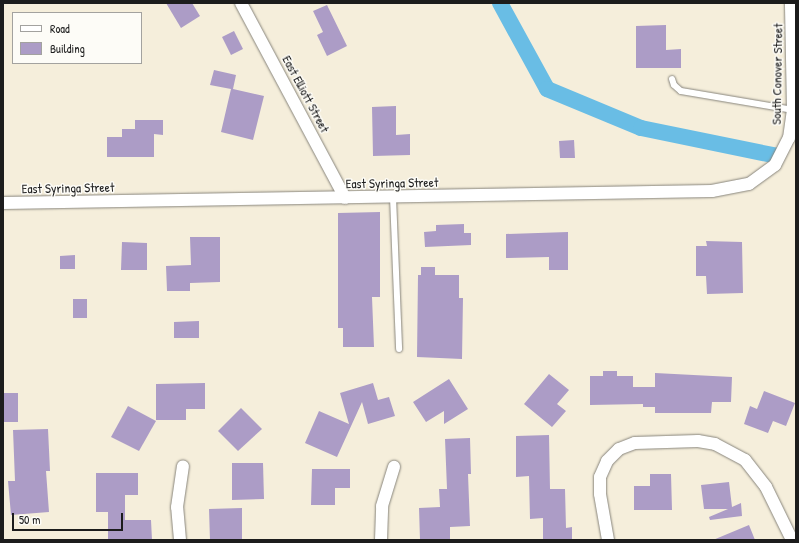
<!DOCTYPE html>
<html>
<head>
<meta charset="utf-8">
<style>
  body { margin:0 }
  #map { position:relative; width:799px; height:543px; overflow:hidden; background:#f5eedb; font-family:"Patrick Hand",sans-serif }
  div>[style] { position:absolute }
  .canal>* { height:16px; margin:-8px; padding:0 8px; transform-origin:8px; border-radius:8px; background:#69bde5 }
  .building>* { inset:0; background:#ac9cc6 }
  .roads { filter:drop-shadow(0 0 1px #88857c) drop-shadow(0 0 1px #88857c) }
  .service>* { height:6px; margin:-3px; padding:0 3px; transform-origin:3px; border-radius:3px; background:#fff }
  .minor>* { height:12px; margin:-6px; padding:0 6px; transform-origin:6px; border-radius:6px; background:#fff }
  span { translate:-50% -50%; white-space:nowrap; text-align:center; line-height:1.15; -webkit-text-stroke:3px #fdfcf7; paint-order:stroke }
  .street-label { font-size:13px; color:#1c1c1c }
  .frame { position:absolute; inset:0; border:4px solid #1c1c1c; pointer-events:none }
  .legend { position:absolute; left:12px; top:12px; width:130px; height:52px; box-sizing:border-box; background:#fdfcf7; border:1px solid #a3a29f; margin:0; padding:5px 7px; list-style:none; font-size:12px; color:#1c1c1c }
  .legend li { display:flex; align-items:center; gap:8px; height:20px }
  .legend b { width:20px; border:1px solid #a3a29f }
  .scale { position:absolute; left:12px; top:513px; width:111px; height:18px; box-sizing:border-box; border:2px solid #1c1c1c; border-top:0; padding-left:5px; font-size:12px; line-height:14px; white-space:nowrap; color:#1c1c1c; -webkit-text-stroke:3px #fdfcf7; paint-order:stroke }
</style>
</head>
<body>
<div id="map">
  <div class="canal">
    <i style="left:500px;top:3px;width:98px;rotate:61.3deg"></i>
    <i style="left:547px;top:89px;width:102px;rotate:22.5deg"></i>
    <i style="left:641px;top:128px;width:139px;rotate:11.6deg"></i>
  </div>
  <div class="building">
    <i style="clip-path:polygon(166px 3px,192px 3px,200px 16px,181px 28px)"></i>
    <i style="clip-path:polygon(327px 5px,347px 46px,327px 56px,317px 35px,323px 32px,313px 11px)"></i>
    <i style="clip-path:polygon(666px 25px,666px 50px,681px 49px,681px 68px,636px 68px,636px 26px)"></i>
    <i style="clip-path:polygon(234px 31px,243px 49px,231px 55px,222px 37px)"></i>
    <i style="clip-path:polygon(214px 70px,236px 75px,233px 89px,264px 96px,253px 140px,221px 132px,231px 89px,210px 85px)"></i>
    <i style="clip-path:polygon(396px 106px,396px 135px,410px 134px,410px 155px,373px 156px,372px 107px)"></i>
    <i style="clip-path:polygon(135px 120px,163px 120px,163px 135px,154px 134px,154px 157px,107px 157px,107px 137px,122px 137px,122px 129px,135px 129px)"></i>
    <i style="clip-path:polygon(574px 140px,575px 158px,560px 158px,559px 141px)"></i>
    <i style="clip-path:polygon(380px 212px,380px 297px,372px 297px,374px 347px,343px 347px,343px 328px,338px 328px,338px 213px)"></i>
    <i style="clip-path:polygon(464px 224px,464px 233px,471px 233px,471px 245px,425px 247px,424px 232px,436px 231px,436px 225px)"></i>
    <i style="clip-path:polygon(568px 232px,568px 270px,549px 270px,549px 257px,506px 258px,506px 234px)"></i>
    <i style="clip-path:polygon(190px 237px,220px 237px,220px 282px,190px 283px,190px 291px,167px 291px,166px 266px,191px 265px)"></i>
    <i style="clip-path:polygon(706px 241px,742px 242px,743px 293px,707px 294px,706px 276px,696px 276px,696px 246px,707px 246px)"></i>
    <i style="clip-path:polygon(122px 242px,147px 243px,147px 270px,121px 270px)"></i>
    <i style="clip-path:polygon(75px 255px,75px 269px,60px 269px,60px 256px)"></i>
    <i style="clip-path:polygon(421px 267px,435px 267px,435px 275px,459px 275px,459px 298px,463px 298px,462px 359px,417px 357px,418px 275px,421px 275px)"></i>
    <i style="clip-path:polygon(73px 299px,87px 299px,87px 318px,73px 318px)"></i>
    <i style="clip-path:polygon(199px 321px,199px 338px,174px 338px,174px 322px)"></i>
    <i style="clip-path:polygon(603px 371px,617px 371px,617px 376px,633px 376px,633px 387px,655px 387px,655px 373px,732px 377px,731px 402px,712px 402px,711px 413px,655px 413px,655px 407px,643px 407px,643px 404px,590px 405px,590px 376px,603px 376px)"></i>
    <i style="clip-path:polygon(549px 374px,569px 390px,557px 404px,566px 411px,552px 427px,524px 404px)"></i>
    <i style="clip-path:polygon(449px 379px,468px 409px,444px 424px,444px 411px,426px 422px,413px 402px)"></i>
    <i style="clip-path:polygon(205px 383px,205px 409px,186px 409px,186px 420px,156px 420px,156px 384px)"></i>
    <i style="clip-path:polygon(373px 383px,378px 400px,389px 397px,395px 416px,368px 424px,362px 402px,337px 457px,305px 443px,319px 411px,349px 424px,340px 393px)"></i>
    <i style="clip-path:polygon(764px 391px,795px 403px,786px 426px,773px 421px,768px 433px,744px 424px,750px 406px,757px 409px)"></i>
    <i style="clip-path:polygon(3px 393px,18px 393px,18px 422px,3px 422px)"></i>
    <i style="clip-path:polygon(128px 406px,156px 421px,139px 451px,111px 437px)"></i>
    <i style="clip-path:polygon(241px 408px,262px 429px,238px 451px,218px 431px)"></i>
    <i style="clip-path:polygon(48px 429px,50px 471px,46px 471px,49px 512px,11px 515px,8px 481px,15px 481px,13px 430px)"></i>
    <i style="clip-path:polygon(549px 435px,550px 489px,565px 489px,566px 528px,572px 527px,572px 540px,543px 540px,543px 518px,530px 519px,529px 476px,516px 477px,516px 436px)"></i>
    <i style="clip-path:polygon(470px 438px,471px 474px,468px 474px,470px 526px,450px 527px,450px 540px,420px 540px,419px 508px,440px 507px,439px 489px,447px 489px,445px 439px)"></i>
    <i style="clip-path:polygon(232px 463px,263px 463px,264px 499px,232px 500px)"></i>
    <i style="clip-path:polygon(312px 469px,350px 469px,350px 488px,335px 488px,335px 505px,311px 505px)"></i>
    <i style="clip-path:polygon(96px 473px,138px 473px,138px 495px,125px 495px,125px 520px,151px 520px,152px 540px,108px 540px,108px 512px,96px 512px)"></i>
    <i style="clip-path:polygon(650px 474px,671px 474px,672px 510px,634px 510px,634px 486px,650px 486px)"></i>
    <i style="clip-path:polygon(729px 482px,732px 507px,741px 503px,742px 516px,710px 520px,709px 517px,728px 509px,704px 509px,701px 485px)"></i>
    <i style="clip-path:polygon(242px 508px,242px 540px,210px 540px,209px 509px)"></i>
    <i style="clip-path:polygon(749px 525px,755px 540px,713px 540px)"></i>
  </div>
  <div class="roads">
    <div class="service">
      <i style="left:672px;top:79px;width:6px;rotate:72deg"></i>
      <i style="left:674px;top:85px;width:9px;rotate:41deg"></i>
      <i style="left:681px;top:91px;width:114px;rotate:9.6deg"></i>
      <i style="left:393px;top:197px;width:152px;rotate:87.7deg"></i>
    </div>
    <div class="minor">
      <i style="left:241px;top:3px;width:221px;rotate:61.9deg"></i>
      <i style="left:3px;top:203px;width:709px;rotate:-0.97deg"></i>
      <i style="left:712px;top:191px;width:38px;rotate:-11deg"></i>
      <i style="left:749px;top:184px;width:32px;rotate:-36deg"></i>
      <i style="left:775px;top:165px;width:30px;rotate:-63deg"></i>
      <i style="left:789px;top:138px;width:28px;rotate:-82deg"></i>
      <i style="left:793px;top:110px;width:107px;rotate:-91.1deg"></i>
      <i style="left:180px;top:540px;width:33px;rotate:-95deg"></i>
      <i style="left:177px;top:507px;width:41px;rotate:-81.7deg"></i>
      <i style="left:381px;top:540px;width:34px;rotate:-88deg"></i>
      <i style="left:382px;top:506px;width:41px;rotate:-72.9deg"></i>
      <i style="left:608px;top:540px;width:47px;rotate:-99.9deg"></i>
      <i style="left:600px;top:494px;width:17px;rotate:-90deg"></i>
      <i style="left:600px;top:477px;width:17px;rotate:-66deg"></i>
      <i style="left:607px;top:461px;width:17px;rotate:-45deg"></i>
      <i style="left:619px;top:449px;width:17px;rotate:-21deg"></i>
      <i style="left:635px;top:443px;width:63px;rotate:-1.8deg"></i>
      <i style="left:698px;top:441px;width:17px;rotate:10deg"></i>
      <i style="left:715px;top:444px;width:34px;rotate:28deg"></i>
      <i style="left:745px;top:460px;width:34px;rotate:52deg"></i>
      <i style="left:766px;top:487px;width:59px;rotate:63.9deg"></i>
    </div>
  </div>
  <div class="street-label">
    <span style="left:777px;top:74px;rotate:-89deg">South Conover Street</span>
    <span style="left:306px;top:94px;rotate:62deg">East Elliott Street</span>
    <span style="left:392px;top:183px;rotate:-1deg">East Syringa Street</span>
    <span style="left:68px;top:188px;rotate:-1deg">East Syringa Street</span>
  </div>
  <div class="frame"></div>
  <ul class="legend">
  <li><b style="height:5px;background:#fff"></b>Road</li>
  <li><b style="height:11px;background:#ac9cc6"></b>Building</li>
  </ul>
  <div class="scale">50 m</div>
</div>
</body>
</html>
